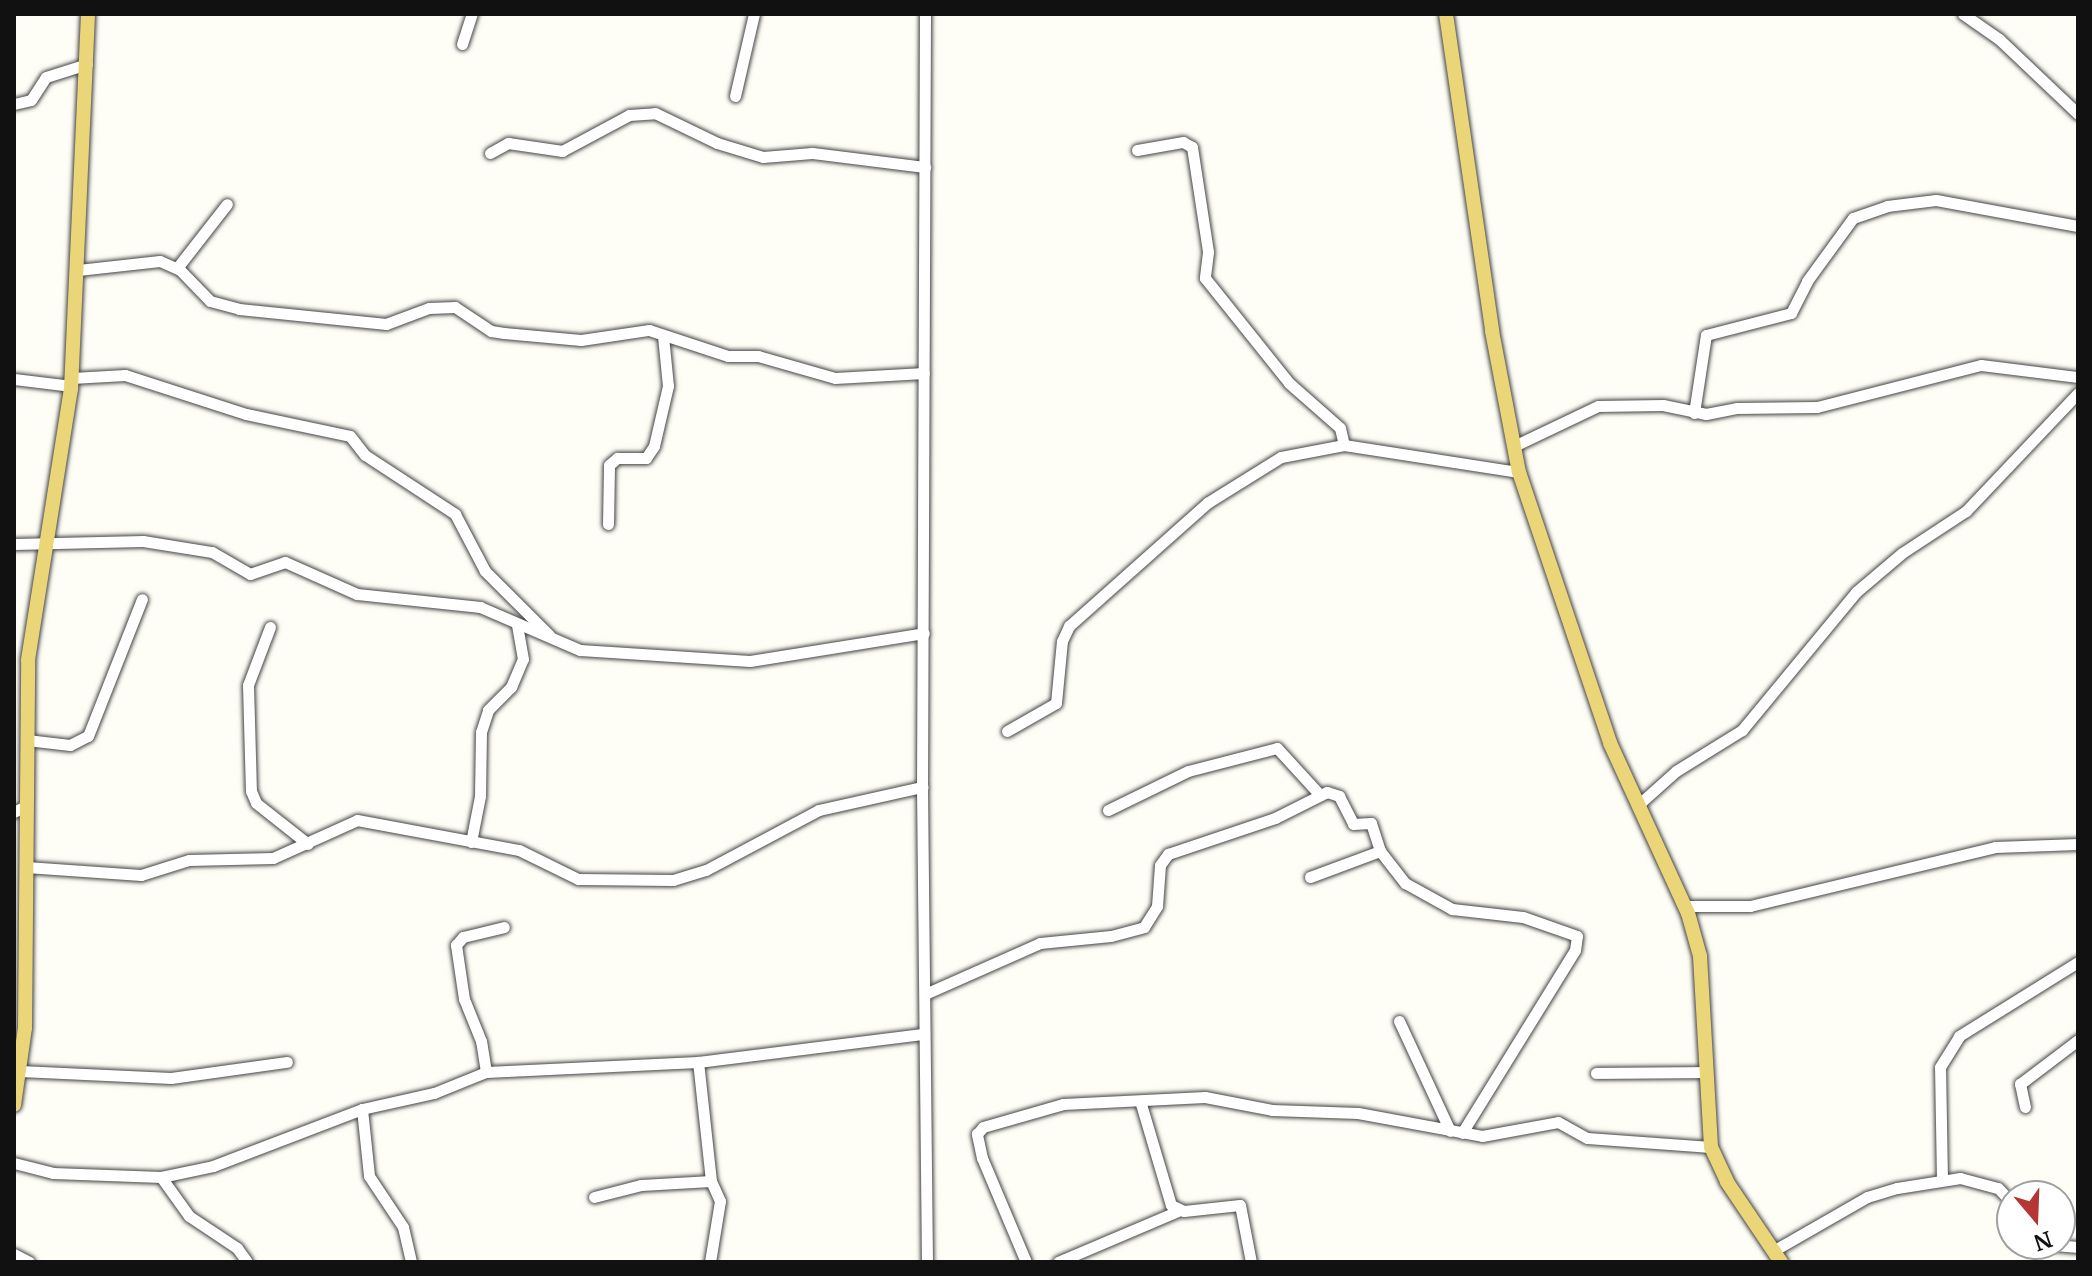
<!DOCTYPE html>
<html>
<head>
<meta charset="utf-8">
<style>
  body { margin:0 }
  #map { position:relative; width:2092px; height:1276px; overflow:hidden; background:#fefdf6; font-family:Merriweather,serif }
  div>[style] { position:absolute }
  .roads { filter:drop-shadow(0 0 2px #444) drop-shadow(0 0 2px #444) }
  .minor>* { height:11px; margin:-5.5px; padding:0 5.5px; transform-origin:5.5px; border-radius:5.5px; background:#fff }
  .major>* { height:14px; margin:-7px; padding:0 7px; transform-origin:7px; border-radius:7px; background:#ebd579 }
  span { translate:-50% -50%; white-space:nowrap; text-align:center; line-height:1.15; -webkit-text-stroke:8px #fff; paint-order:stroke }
  .frame { position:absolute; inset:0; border:16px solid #111; pointer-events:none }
  .north { position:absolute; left:1996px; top:1180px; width:80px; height:80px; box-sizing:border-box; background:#fff; border:2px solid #a0a0a0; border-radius:50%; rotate:161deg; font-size:22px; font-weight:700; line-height:32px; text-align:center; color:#111 }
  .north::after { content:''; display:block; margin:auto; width:28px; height:36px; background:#b43736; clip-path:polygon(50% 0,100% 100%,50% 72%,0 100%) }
</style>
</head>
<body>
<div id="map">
  <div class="roads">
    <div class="minor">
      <i style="left:925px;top:14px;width:773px;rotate:90.22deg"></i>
      <i style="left:922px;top:787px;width:475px;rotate:89.4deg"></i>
      <i style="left:1963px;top:14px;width:44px;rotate:34.8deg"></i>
      <i style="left:1999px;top:39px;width:109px;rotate:43.5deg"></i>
      <i style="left:462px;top:44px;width:32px;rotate:-72deg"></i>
      <i style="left:735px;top:96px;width:84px;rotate:-77deg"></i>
      <i style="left:14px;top:104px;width:17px;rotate:-13deg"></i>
      <i style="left:31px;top:100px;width:27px;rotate:-57deg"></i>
      <i style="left:46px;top:77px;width:43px;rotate:-17.6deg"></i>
      <i style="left:1137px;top:150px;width:47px;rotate:-9.9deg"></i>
      <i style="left:1183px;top:142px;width:10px;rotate:29deg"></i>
      <i style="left:1192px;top:147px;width:106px;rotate:81.3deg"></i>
      <i style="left:1208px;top:252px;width:26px;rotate:97deg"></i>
      <i style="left:1205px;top:278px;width:134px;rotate:51.3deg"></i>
      <i style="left:1289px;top:383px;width:68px;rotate:41.4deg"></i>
      <i style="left:1340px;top:428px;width:17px;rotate:77deg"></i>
      <i style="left:490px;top:153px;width:21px;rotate:-29deg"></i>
      <i style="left:508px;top:143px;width:55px;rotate:8.4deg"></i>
      <i style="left:562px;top:151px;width:76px;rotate:-28.2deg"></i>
      <i style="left:629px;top:115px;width:26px;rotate:-4deg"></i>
      <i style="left:655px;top:113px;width:69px;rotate:25.8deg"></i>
      <i style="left:717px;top:143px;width:48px;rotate:16.9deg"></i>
      <i style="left:763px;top:157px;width:49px;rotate:-4.7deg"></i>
      <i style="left:812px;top:153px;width:114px;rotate:7.1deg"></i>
      <i style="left:177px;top:268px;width:81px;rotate:-52deg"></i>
      <i style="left:78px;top:270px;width:82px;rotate:-6.3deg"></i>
      <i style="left:160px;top:261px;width:22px;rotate:24deg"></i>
      <i style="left:180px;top:270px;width:43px;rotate:45.9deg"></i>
      <i style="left:210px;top:301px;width:30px;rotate:15deg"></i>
      <i style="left:239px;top:309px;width:148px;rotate:5.8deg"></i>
      <i style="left:386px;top:324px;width:46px;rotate:-20.4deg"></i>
      <i style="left:429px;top:308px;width:26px;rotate:-2deg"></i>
      <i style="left:455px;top:307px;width:43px;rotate:33.7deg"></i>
      <i style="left:491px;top:331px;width:13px;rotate:9deg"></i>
      <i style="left:504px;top:333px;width:77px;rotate:5.2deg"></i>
      <i style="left:581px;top:340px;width:69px;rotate:-8.4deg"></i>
      <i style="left:649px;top:330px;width:83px;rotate:18.2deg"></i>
      <i style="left:728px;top:356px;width:30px"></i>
      <i style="left:758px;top:356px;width:80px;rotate:15.9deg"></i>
      <i style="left:835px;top:378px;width:89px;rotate:-3.2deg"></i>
      <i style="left:72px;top:378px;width:53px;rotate:-3.2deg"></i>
      <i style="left:125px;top:375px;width:127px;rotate:17.9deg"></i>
      <i style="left:246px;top:414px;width:106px;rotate:11.9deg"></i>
      <i style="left:350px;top:436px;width:24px;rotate:52deg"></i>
      <i style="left:365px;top:455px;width:108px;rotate:33.2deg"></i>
      <i style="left:455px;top:514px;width:64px;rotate:62.2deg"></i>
      <i style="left:485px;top:571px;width:91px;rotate:45deg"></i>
      <i style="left:14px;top:379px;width:58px;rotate:6.9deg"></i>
      <i style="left:1694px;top:413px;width:79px;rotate:-81.3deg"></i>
      <i style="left:1706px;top:335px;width:88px;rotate:-14.5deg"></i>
      <i style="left:1791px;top:313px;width:36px;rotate:-63deg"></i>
      <i style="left:1807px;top:281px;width:78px;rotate:-53.9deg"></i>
      <i style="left:1853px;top:218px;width:36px;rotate:-19deg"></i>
      <i style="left:1887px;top:206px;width:49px;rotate:-7deg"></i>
      <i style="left:1936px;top:200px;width:144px;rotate:10.4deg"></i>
      <i style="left:1514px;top:446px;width:93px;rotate:-25.5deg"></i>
      <i style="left:1598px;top:406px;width:65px;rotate:-0.9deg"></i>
      <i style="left:1663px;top:405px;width:44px;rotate:11.8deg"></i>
      <i style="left:1706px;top:414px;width:32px;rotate:-11deg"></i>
      <i style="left:1737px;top:408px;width:80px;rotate:-0.7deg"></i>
      <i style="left:1817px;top:407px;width:169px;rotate:-14.4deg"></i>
      <i style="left:1981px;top:365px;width:98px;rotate:7.1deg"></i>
      <i style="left:608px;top:524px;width:59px;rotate:-89deg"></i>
      <i style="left:609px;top:465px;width:11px;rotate:-41deg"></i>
      <i style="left:617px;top:458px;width:29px"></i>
      <i style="left:646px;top:458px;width:14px;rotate:-56deg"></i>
      <i style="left:654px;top:446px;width:62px;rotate:-76.9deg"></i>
      <i style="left:668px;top:386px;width:50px;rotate:-95.7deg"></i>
      <i style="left:14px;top:544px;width:129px;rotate:-1.3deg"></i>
      <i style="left:143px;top:541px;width:70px;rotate:9.1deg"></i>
      <i style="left:212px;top:552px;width:44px;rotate:30.1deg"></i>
      <i style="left:250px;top:574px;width:37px;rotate:-19deg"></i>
      <i style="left:285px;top:562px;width:79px;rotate:24deg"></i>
      <i style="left:357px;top:594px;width:124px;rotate:6deg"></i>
      <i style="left:480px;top:607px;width:109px;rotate:23.3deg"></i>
      <i style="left:580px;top:650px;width:170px;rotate:3.7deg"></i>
      <i style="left:750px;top:661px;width:176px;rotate:-9.1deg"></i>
      <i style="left:270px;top:627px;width:62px;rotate:110.8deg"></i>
      <i style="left:248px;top:685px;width:106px;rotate:88.4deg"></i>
      <i style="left:251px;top:791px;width:13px;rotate:67deg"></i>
      <i style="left:256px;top:803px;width:66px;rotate:38.3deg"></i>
      <i style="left:1007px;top:731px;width:56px;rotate:-29.7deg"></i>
      <i style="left:1056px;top:703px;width:62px;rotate:-84.5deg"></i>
      <i style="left:1062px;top:641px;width:17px;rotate:-65deg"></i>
      <i style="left:1069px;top:626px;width:185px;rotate:-41.7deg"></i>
      <i style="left:1207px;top:503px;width:87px;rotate:-31.9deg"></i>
      <i style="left:1281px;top:457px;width:64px;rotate:-10.8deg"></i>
      <i style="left:1344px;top:445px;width:177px;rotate:8.8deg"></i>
      <i style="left:27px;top:740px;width:43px;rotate:6.6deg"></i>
      <i style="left:70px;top:745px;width:20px;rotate:-27deg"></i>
      <i style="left:88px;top:736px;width:147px;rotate:-68.5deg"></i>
      <i style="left:1638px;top:805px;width:51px;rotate:-41.8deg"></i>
      <i style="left:1676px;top:771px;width:78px;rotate:-31.8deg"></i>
      <i style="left:1742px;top:730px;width:179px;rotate:-50.4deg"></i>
      <i style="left:1856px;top:592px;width:60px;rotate:-40.3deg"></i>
      <i style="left:1902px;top:553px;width:77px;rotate:-33.3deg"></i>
      <i style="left:1966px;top:511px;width:163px;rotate:-46.5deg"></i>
      <i style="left:1108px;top:810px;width:89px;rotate:-26deg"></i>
      <i style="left:1188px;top:771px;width:92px;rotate:-14.5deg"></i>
      <i style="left:1277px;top:748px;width:64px;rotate:47.5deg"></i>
      <i style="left:14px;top:812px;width:15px;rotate:-28deg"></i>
      <i style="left:471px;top:842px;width:47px;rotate:-78.9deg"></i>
      <i style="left:480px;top:796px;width:64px;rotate:-89.1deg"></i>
      <i style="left:481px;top:732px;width:23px;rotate:-72deg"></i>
      <i style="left:488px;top:710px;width:33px;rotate:-45deg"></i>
      <i style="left:511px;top:687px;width:30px;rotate:-67deg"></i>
      <i style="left:523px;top:659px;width:36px;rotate:-100deg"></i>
      <i style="left:26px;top:867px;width:115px;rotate:4deg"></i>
      <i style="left:141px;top:875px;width:50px;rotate:-17.4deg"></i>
      <i style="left:189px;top:860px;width:84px;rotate:-1.4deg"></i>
      <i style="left:273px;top:858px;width:92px;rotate:-24.3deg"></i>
      <i style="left:357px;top:820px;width:165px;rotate:10.5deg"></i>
      <i style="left:519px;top:850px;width:66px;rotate:26.2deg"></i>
      <i style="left:578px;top:879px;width:95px;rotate:0.6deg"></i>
      <i style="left:673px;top:880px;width:34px;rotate:-17deg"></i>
      <i style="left:706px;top:870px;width:128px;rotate:-28deg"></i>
      <i style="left:819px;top:810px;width:106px;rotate:-12.6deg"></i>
      <i style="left:1310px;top:877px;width:75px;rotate:-20.4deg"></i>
      <i style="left:1380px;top:851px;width:41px;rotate:52deg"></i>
      <i style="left:1405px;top:883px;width:54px;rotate:29deg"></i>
      <i style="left:1452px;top:909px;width:71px;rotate:6.4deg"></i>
      <i style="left:1523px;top:917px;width:57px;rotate:19.4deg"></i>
      <i style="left:1577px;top:936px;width:14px;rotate:98deg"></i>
      <i style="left:1575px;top:950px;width:215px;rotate:121.7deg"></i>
      <i style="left:1685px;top:906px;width:65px"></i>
      <i style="left:1750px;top:906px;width:252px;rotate:-13.5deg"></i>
      <i style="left:1995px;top:847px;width:83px;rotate:-2.1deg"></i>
      <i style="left:925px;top:994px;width:126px;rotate:-23.9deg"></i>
      <i style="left:1040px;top:943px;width:71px;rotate:-5.6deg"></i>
      <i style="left:1111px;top:936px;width:34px;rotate:-15deg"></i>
      <i style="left:1144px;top:927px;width:25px;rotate:-58deg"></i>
      <i style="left:1157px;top:906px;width:41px;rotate:-85.8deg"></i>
      <i style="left:1160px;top:865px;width:14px;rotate:-54deg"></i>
      <i style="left:1168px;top:854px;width:113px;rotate:-18.6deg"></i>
      <i style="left:1275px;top:818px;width:58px;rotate:-26.6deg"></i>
      <i style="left:1327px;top:792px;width:13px;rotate:18deg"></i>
      <i style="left:1339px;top:796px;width:31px;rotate:63deg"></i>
      <i style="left:1353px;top:824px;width:18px;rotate:-3deg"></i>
      <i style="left:1371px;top:823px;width:29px;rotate:72deg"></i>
      <i style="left:1399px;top:1021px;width:121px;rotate:65.1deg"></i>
      <i style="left:20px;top:1071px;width:151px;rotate:2.7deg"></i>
      <i style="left:171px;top:1078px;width:117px;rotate:-7.9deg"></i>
      <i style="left:486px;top:1072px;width:31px;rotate:-99deg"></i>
      <i style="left:481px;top:1041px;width:45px;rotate:-112deg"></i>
      <i style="left:464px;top:999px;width:55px;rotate:-98.4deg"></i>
      <i style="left:456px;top:945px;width:11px;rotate:-49deg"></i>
      <i style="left:463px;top:937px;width:42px;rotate:-13.7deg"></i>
      <i style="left:1596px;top:1073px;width:111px;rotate:-0.5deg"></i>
      <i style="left:1141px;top:1104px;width:105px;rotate:73.5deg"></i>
      <i style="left:1171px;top:1205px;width:14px;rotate:25deg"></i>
      <i style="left:1184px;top:1211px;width:56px;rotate:-6.1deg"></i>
      <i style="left:1240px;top:1205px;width:58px;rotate:79.1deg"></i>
      <i style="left:2025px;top:1107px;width:24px;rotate:-102deg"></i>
      <i style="left:2020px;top:1084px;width:73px;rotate:-37.2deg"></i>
      <i style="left:362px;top:1109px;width:67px;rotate:84deg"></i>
      <i style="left:369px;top:1176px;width:61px;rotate:56.3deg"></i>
      <i style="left:403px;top:1227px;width:36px;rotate:77deg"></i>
      <i style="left:14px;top:1163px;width:40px;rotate:14.4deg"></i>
      <i style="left:53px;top:1173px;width:108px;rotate:2.1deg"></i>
      <i style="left:161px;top:1177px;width:53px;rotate:-11.9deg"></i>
      <i style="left:213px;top:1166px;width:160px;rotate:-20.9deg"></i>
      <i style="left:362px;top:1109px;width:74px;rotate:-12.5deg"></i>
      <i style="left:434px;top:1093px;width:56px;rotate:-22deg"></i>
      <i style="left:486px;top:1072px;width:212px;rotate:-2.7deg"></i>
      <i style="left:698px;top:1062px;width:228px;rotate:-7.1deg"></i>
      <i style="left:161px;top:1177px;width:48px;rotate:54.3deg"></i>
      <i style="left:189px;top:1216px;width:58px;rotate:33.7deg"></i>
      <i style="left:237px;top:1248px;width:17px;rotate:54deg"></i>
      <i style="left:1942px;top:1180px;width:113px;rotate:-91deg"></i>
      <i style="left:1940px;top:1067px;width:36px;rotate:-58deg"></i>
      <i style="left:1959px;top:1036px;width:140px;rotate:-31.9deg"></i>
      <i style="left:594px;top:1197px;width:49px;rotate:-14.3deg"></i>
      <i style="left:641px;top:1185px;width:70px;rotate:-3.3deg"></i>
      <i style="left:711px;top:1181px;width:120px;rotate:-96.2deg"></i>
      <i style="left:2043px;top:1244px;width:35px;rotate:5deg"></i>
      <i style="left:1773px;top:1251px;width:108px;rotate:-29.9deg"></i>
      <i style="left:1867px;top:1197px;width:31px;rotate:-17deg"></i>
      <i style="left:1897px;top:1188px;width:64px;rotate:-9deg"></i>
      <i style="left:1960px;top:1178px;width:39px;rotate:15deg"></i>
      <i style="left:1998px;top:1188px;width:21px;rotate:47deg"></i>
      <i style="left:14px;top:1254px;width:17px;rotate:28deg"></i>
      <i style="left:710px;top:1262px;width:62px;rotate:-80.7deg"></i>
      <i style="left:720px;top:1201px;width:22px;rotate:-114deg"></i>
      <i style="left:1026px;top:1262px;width:113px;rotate:-112.9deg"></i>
      <i style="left:982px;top:1158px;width:25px;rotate:-102deg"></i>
      <i style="left:977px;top:1134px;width:9px;rotate:-49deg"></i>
      <i style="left:983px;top:1127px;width:83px;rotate:-16deg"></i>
      <i style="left:1063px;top:1104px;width:142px;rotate:-2.8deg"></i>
      <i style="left:1205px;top:1097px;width:68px;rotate:11deg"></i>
      <i style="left:1272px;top:1110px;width:86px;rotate:2deg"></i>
      <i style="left:1358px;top:1113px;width:126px;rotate:10.5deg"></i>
      <i style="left:1482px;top:1136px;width:77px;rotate:-10.4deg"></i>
      <i style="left:1558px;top:1122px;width:33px;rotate:29deg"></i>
      <i style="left:1587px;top:1138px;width:124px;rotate:4.2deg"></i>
      <i style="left:1058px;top:1262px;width:130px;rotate:-23deg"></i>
    </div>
    <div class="major">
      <i style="left:1446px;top:14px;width:320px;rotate:81.7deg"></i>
      <i style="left:1492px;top:331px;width:144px;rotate:79.2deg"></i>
      <i style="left:1519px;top:472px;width:286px;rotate:71.4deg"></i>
      <i style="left:1610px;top:743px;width:187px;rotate:65.4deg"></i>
      <i style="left:1688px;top:913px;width:45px;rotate:74.4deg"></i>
      <i style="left:1700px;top:956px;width:191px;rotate:86.7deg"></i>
      <i style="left:1711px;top:1147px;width:38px;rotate:65deg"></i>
      <i style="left:1727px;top:1182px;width:97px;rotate:56deg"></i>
      <i style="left:14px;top:1105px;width:78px;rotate:-81.9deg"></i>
      <i style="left:25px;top:1028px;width:368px;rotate:-89.5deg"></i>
      <i style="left:28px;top:660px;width:274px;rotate:-81deg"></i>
      <i style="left:71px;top:389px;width:375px;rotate:-87.4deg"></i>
    </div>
  </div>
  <div class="frame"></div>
  <div class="north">N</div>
</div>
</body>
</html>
